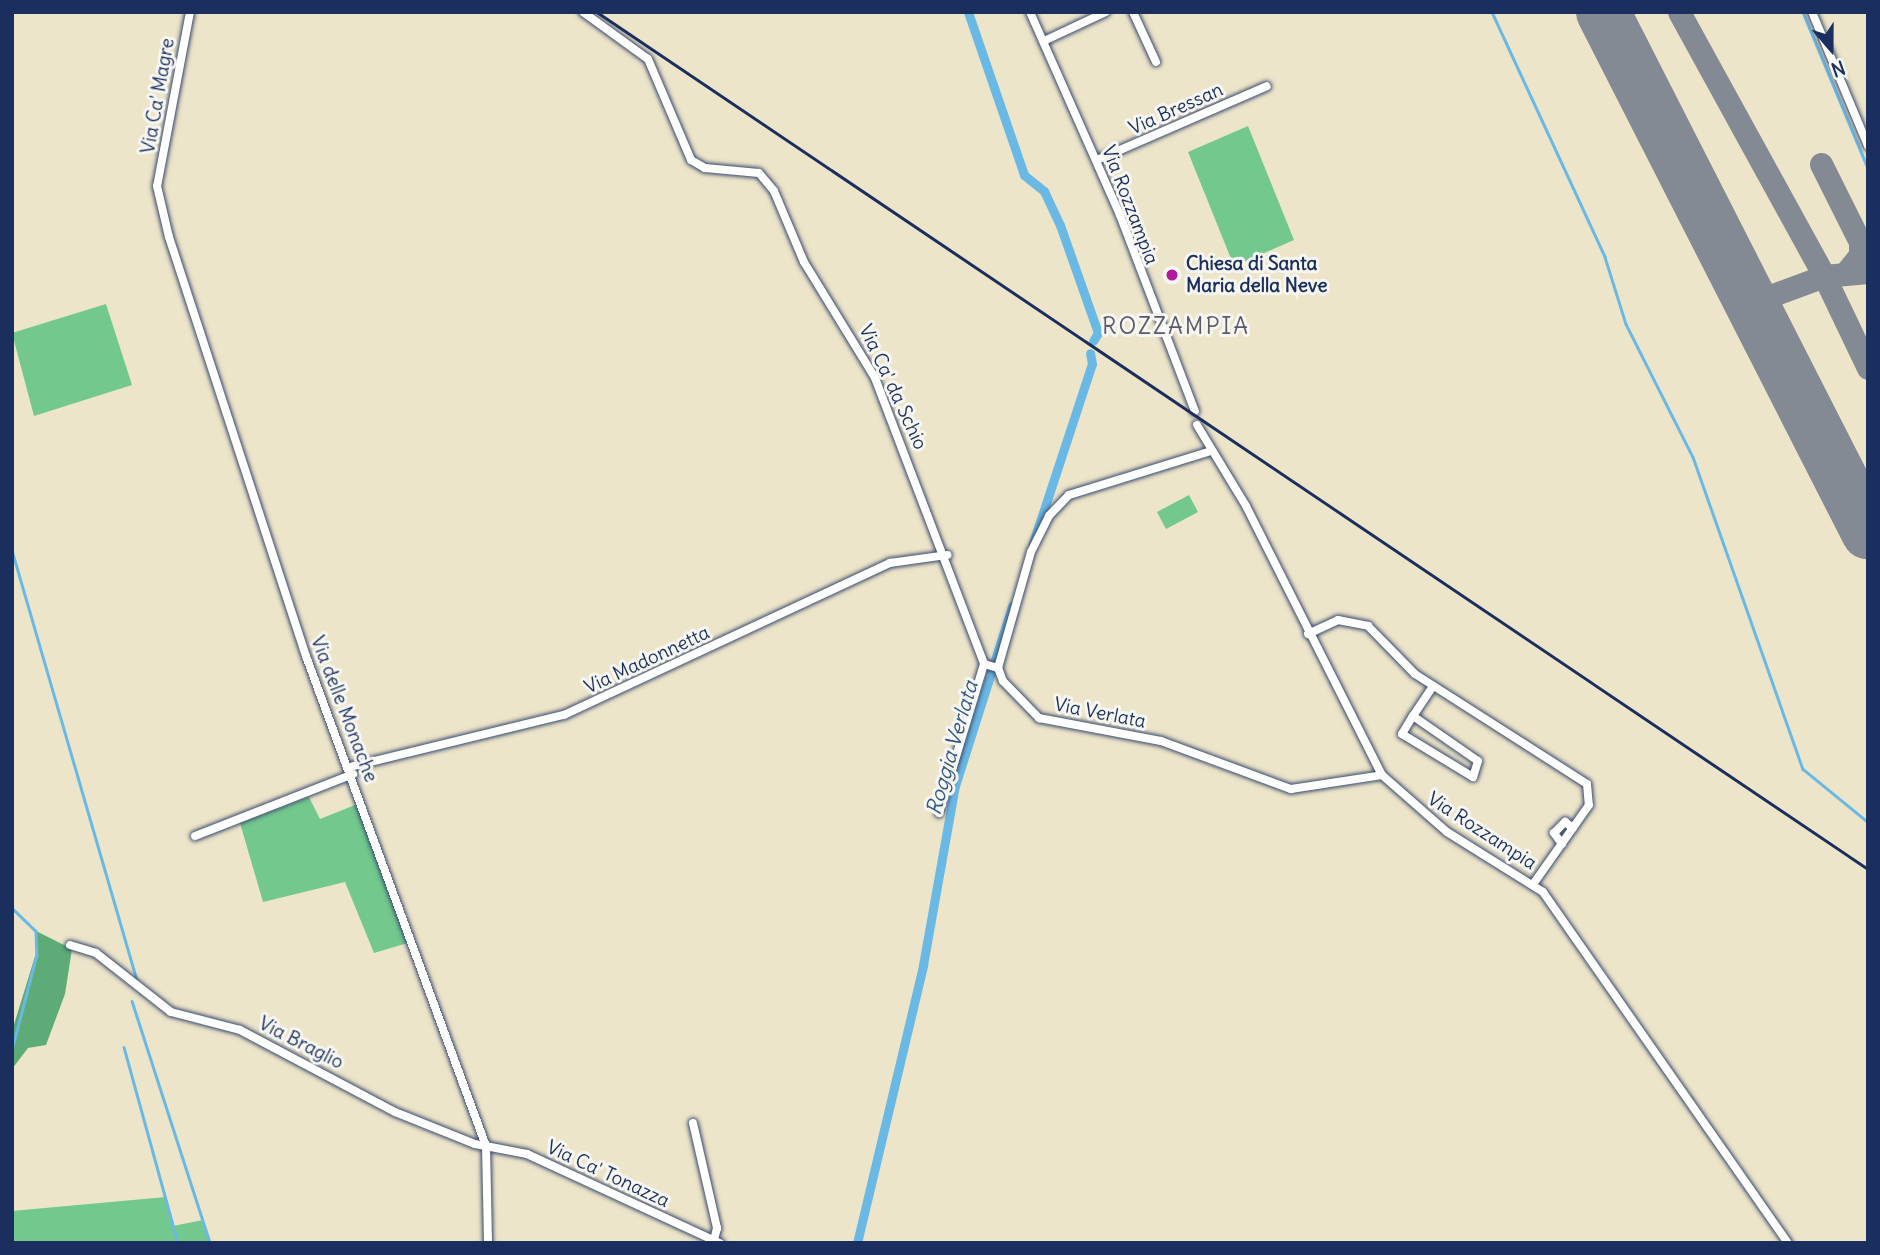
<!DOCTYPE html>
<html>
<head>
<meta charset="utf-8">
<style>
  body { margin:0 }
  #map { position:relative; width:1880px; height:1255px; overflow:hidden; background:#ede5c9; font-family:Delius,sans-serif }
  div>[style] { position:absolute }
  .green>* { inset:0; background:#72c88d }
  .forest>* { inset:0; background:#5dac78 }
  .stream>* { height:2.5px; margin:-1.25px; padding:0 1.25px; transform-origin:1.25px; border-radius:1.25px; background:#6ab9e4 }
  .canal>* { height:9px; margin:-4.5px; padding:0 4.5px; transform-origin:4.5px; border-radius:4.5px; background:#6ab9e4 }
  .taxiway>* { height:23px; margin:-11.5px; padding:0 11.5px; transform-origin:11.5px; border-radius:11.5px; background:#848a94 }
  .runway>* { height:54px; margin:-27px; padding:0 27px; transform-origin:27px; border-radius:27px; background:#848a94 }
  .roads { filter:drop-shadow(0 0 2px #3a4a6e) drop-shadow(0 0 2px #3a4a6e) }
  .minor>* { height:8px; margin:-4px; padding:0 4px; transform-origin:4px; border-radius:4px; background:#fff }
  .rail>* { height:2.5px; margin:-1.25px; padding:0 1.25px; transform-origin:1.25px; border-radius:1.25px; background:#1b2f5e }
  .dots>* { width:19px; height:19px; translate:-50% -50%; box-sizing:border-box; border:4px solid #f6f6f2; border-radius:50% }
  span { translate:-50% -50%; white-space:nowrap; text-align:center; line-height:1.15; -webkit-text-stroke:6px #f6f6f2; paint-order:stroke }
  .street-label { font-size:19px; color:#1b2f5e }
  .poi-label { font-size:19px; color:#1b2f5e; font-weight:700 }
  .left { translate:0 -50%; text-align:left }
  .water-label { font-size:21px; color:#335886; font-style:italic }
  .quarter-label { font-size:23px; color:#5d5a68; letter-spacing:2px }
  .frame { position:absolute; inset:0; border:14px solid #1b2f5e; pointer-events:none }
  .north { position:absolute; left:1796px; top:14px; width:70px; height:70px; -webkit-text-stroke:5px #f6f6f2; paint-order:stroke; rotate:160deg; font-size:19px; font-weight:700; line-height:28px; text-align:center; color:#1b2f5e }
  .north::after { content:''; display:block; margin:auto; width:24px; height:32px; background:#1b2f5e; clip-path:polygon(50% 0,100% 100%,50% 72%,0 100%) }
</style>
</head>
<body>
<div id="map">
  <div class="green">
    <i style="clip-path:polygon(1248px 126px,1294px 240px,1234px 266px,1188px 152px)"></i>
    <i style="clip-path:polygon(106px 304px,132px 385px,34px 416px,12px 333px)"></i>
    <i style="clip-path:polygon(1189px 495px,1198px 512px,1166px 529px,1157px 512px)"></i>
    <i style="clip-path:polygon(309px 797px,320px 819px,360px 803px,411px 942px,374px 953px,345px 882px,263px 902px,240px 823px)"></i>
    <i style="clip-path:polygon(166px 1197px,173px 1226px,203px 1220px,210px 1243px,14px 1243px,12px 1236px,12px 1211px)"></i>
  </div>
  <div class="forest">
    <i style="clip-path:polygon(36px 931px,72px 949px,65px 994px,46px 1045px,28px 1048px,12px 1069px,12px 1031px,36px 953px)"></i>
  </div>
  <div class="stream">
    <i style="left:1492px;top:12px;width:270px;rotate:65.2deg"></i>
    <i style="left:1605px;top:257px;width:70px;rotate:72.6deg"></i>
    <i style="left:1626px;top:324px;width:149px;rotate:63.3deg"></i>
    <i style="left:1693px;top:457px;width:331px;rotate:70.6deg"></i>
    <i style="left:1803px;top:769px;width:84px;rotate:39.2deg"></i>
    <i style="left:1803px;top:12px;width:169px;rotate:67.4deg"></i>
    <i style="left:12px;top:550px;width:448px;rotate:73.8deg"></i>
    <i style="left:12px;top:908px;width:33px;rotate:44deg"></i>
    <i style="left:36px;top:931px;width:24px;rotate:88deg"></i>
    <i style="left:37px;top:955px;width:98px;rotate:104.7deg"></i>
    <i style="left:132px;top:1001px;width:254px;rotate:72.1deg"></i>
    <i style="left:124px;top:1047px;width:203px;rotate:74.6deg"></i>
  </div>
  <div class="canal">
    <i style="left:968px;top:12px;width:172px;rotate:71deg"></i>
    <i style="left:1024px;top:175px;width:26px;rotate:39deg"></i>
    <i style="left:1044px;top:191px;width:38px;rotate:65deg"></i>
    <i style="left:1060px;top:225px;width:114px;rotate:70.6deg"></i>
    <i style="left:1098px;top:333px;width:9px;rotate:122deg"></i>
    <i style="left:1033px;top:543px;width:188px;rotate:-71.8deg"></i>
    <i style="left:1092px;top:364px;width:11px;rotate:-100deg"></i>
    <i style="left:857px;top:1243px;width:286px;rotate:-76.6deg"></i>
    <i style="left:923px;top:965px;width:182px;rotate:-79.9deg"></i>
    <i style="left:955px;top:786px;width:189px;rotate:-72.4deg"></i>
  </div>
  <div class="taxiway">
    <i style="left:1679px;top:12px;width:301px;rotate:61.2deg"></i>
    <i style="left:1824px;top:276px;width:44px;rotate:-5.2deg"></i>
    <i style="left:1821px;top:164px;width:87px;rotate:63.4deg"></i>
    <i style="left:1860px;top:242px;width:13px;rotate:90deg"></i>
    <i style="left:1860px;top:255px;width:19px;rotate:129deg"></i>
    <i style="left:1742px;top:285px;width:28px;rotate:26deg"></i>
    <i style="left:1767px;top:297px;width:61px;rotate:-20.2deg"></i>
    <i style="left:1824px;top:276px;width:102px;rotate:64.4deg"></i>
    <i style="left:1762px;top:325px;width:28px;rotate:-80deg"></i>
  </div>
  <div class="runway">
    <i style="left:1603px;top:12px;width:584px;rotate:63deg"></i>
  </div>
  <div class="roads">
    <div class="minor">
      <i style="left:190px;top:12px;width:177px;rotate:100.7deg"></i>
      <i style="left:157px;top:186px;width:52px;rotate:76.8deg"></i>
      <i style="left:169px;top:237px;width:441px;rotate:71.9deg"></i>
      <i style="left:306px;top:656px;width:522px;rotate:69.83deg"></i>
      <i style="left:486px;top:1146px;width:97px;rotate:88.8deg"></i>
      <i style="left:583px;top:12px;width:80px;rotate:35.9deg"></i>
      <i style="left:648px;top:59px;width:110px;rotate:66.9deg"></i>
      <i style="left:691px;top:160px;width:16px;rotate:30deg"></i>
      <i style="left:705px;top:168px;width:54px;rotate:5.3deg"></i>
      <i style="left:759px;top:173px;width:23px;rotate:50deg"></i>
      <i style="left:774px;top:191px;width:77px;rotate:67.1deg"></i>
      <i style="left:804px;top:262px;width:136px;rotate:58.5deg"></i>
      <i style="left:875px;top:378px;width:306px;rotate:69.1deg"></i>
      <i style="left:984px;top:664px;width:15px;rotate:16deg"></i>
      <i style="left:1030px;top:12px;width:222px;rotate:66.1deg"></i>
      <i style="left:1120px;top:215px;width:210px;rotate:69.1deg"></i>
      <i style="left:1133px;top:12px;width:55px;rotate:65.3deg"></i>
      <i style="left:1812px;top:12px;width:145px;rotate:67.3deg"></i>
      <i style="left:1044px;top:41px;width:68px;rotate:-25.1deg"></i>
      <i style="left:1097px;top:160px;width:185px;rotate:-23.5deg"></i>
      <i style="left:1197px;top:425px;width:95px;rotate:58.8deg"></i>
      <i style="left:1246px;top:506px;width:301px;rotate:63.2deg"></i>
      <i style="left:1382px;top:775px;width:86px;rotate:41.2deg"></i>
      <i style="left:1447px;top:832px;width:113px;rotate:32deg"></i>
      <i style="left:1543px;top:892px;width:428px;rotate:55.1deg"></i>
      <i style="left:1211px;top:451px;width:149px;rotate:162.8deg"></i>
      <i style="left:1069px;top:495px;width:29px;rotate:134deg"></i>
      <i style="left:1049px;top:516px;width:40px;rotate:116.6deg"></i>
      <i style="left:1031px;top:552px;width:121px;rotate:105.9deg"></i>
      <i style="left:998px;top:668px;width:14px;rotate:69deg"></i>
      <i style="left:1003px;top:681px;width:52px;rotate:45.8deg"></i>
      <i style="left:1039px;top:718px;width:124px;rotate:10.7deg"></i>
      <i style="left:1161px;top:741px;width:139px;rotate:20.3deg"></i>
      <i style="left:1291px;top:789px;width:92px;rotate:-8.7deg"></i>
      <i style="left:1308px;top:634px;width:33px;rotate:-25deg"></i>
      <i style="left:1338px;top:620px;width:31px;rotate:11deg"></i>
      <i style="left:1368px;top:626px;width:67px;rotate:45.6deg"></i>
      <i style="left:1415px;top:674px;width:204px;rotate:32.6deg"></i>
      <i style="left:1587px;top:784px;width:21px;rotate:85deg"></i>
      <i style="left:1589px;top:805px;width:95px;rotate:125.2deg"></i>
      <i style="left:1413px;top:716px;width:79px;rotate:34.7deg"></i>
      <i style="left:1478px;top:761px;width:17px;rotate:107deg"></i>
      <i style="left:1473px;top:777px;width:83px;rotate:-148.8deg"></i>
      <i style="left:1402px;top:734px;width:21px;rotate:-59deg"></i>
      <i style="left:1413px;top:716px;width:36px;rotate:-56deg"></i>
      <i style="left:350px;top:767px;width:220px;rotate:-13.7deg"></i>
      <i style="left:564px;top:715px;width:360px;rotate:-25deg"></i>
      <i style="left:890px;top:563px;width:58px;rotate:-8deg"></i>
      <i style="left:939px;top:813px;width:156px;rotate:-73.2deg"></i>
      <i style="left:195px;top:836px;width:170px;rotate:-21.4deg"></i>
      <i style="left:1562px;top:844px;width:14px;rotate:-126deg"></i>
      <i style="left:1554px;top:833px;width:16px;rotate:-45deg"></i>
      <i style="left:1565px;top:822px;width:10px;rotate:37deg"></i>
      <i style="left:70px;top:945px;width:27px;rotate:17deg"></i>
      <i style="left:96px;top:953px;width:95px;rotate:38.2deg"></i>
      <i style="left:171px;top:1012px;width:71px;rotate:14.6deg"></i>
      <i style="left:240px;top:1030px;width:175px;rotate:27.9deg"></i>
      <i style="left:395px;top:1112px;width:86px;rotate:21.8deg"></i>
      <i style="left:475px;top:1144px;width:53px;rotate:10.9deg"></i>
      <i style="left:527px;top:1154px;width:213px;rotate:24.8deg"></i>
      <i style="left:693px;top:1123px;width:108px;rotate:77.1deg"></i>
      <i style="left:717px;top:1228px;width:12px;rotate:104deg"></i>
    </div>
  </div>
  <div class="rail">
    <i style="left:597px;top:12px;width:1533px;rotate:33.99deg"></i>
  </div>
  <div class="dots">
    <i style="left:1172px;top:275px;background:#b5179e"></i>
  </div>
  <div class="street-label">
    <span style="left:158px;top:96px;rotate:-80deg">Via Ca' Magre</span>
    <span style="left:1176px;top:109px;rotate:-24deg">Via Bressan</span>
    <span style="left:1130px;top:205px;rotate:69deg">Via Rozzampia</span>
    <span style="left:893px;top:387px;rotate:65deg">Via Ca' da Schio</span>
    <span style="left:647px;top:660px;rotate:-25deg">Via Madonnetta</span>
    <span style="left:344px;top:709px;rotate:69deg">Via delle Monache</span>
    <span style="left:1100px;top:713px;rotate:11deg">Via Verlata</span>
    <span style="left:1482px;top:831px;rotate:33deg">Via Rozzampia</span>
    <span style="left:301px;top:1043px;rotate:27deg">Via Braglio</span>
    <span style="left:608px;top:1174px;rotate:25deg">Via Ca' Tonazza</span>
  </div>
  <div class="poi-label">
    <span class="left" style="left:1186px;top:275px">Chiesa di Santa<br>Maria della Neve</span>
  </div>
  <div class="water-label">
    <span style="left:952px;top:748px;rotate:-74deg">Roggia Verlata</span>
  </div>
  <div class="quarter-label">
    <span style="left:1176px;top:326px">ROZZAMPIA</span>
  </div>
  <div class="frame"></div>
  <div class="north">N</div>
</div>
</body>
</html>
